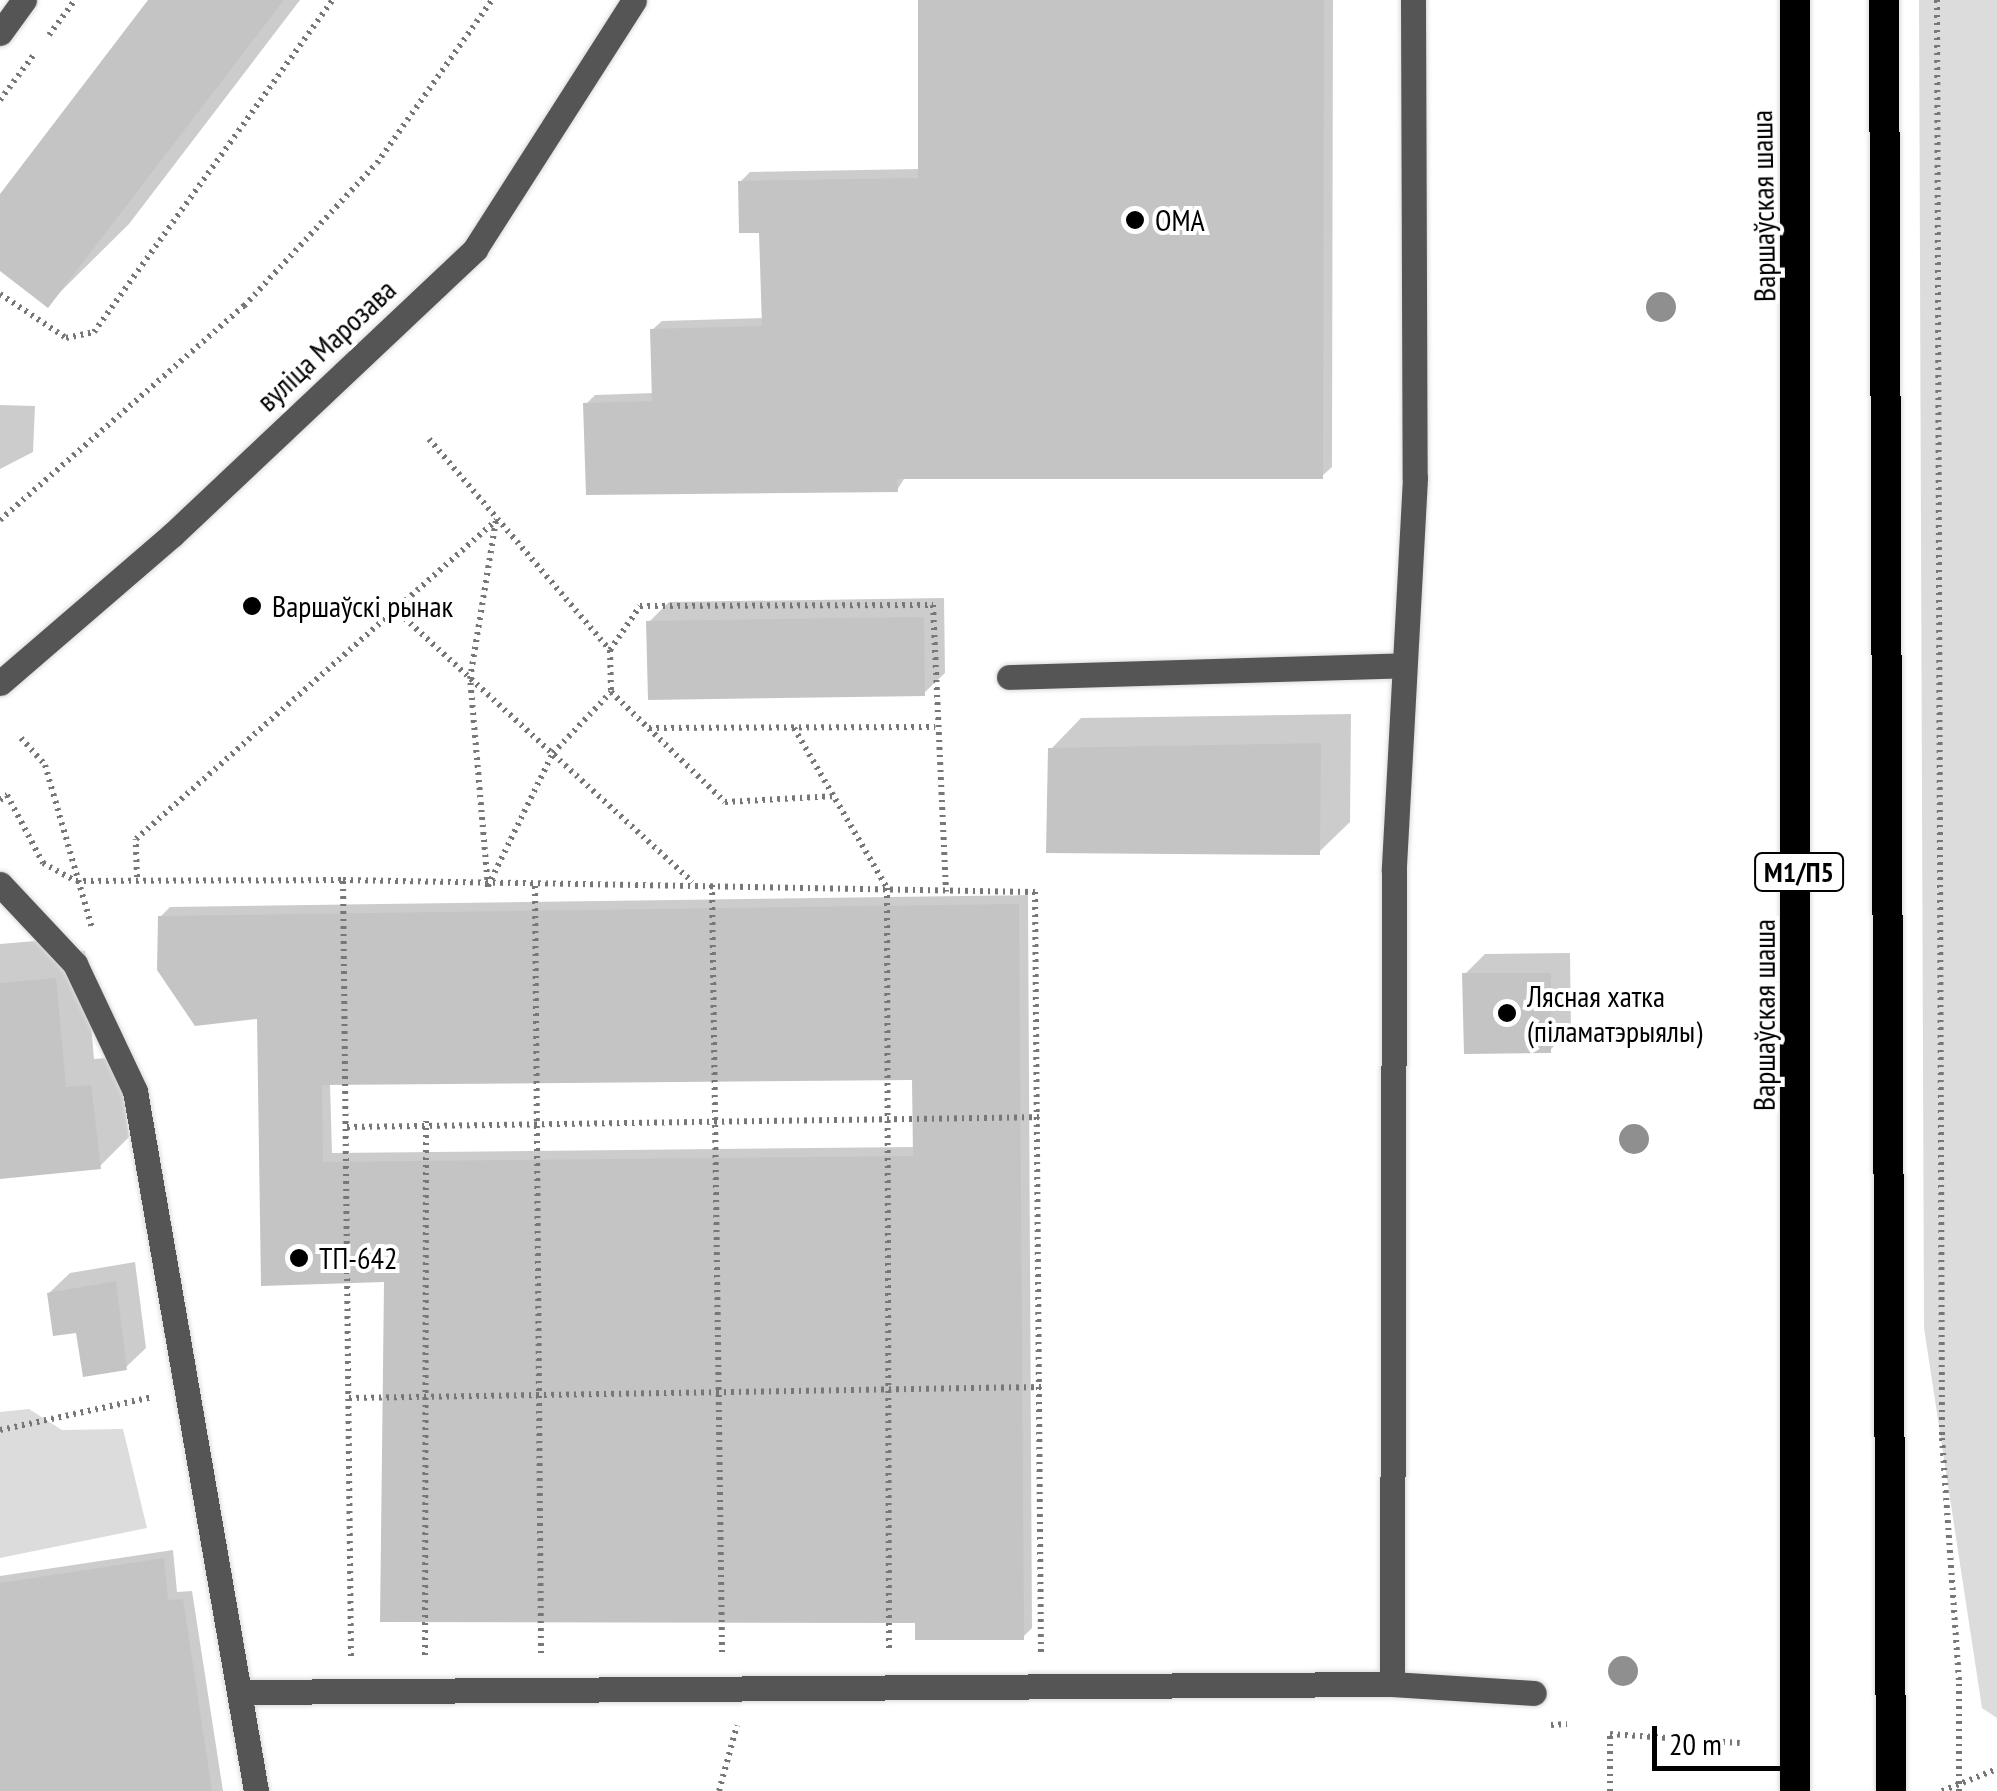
<!DOCTYPE html>
<html>
<head>
<meta charset="utf-8">
<style>
  body { margin:0 }
  #map { position:relative; width:1997px; height:1791px; overflow:hidden; background:#fff; font-family:"PT Sans Narrow",sans-serif }
  div>[style] { position:absolute }
  .green>* { inset:0; background:#dcdcdc }
  .shadow>* { inset:0; background:#0003 }
  .building>* { inset:0; background:#c4c4c4 }
  .path>* { height:6px; margin-top:-3px; transform-origin:0; background:repeating-linear-gradient(90deg,#777 0 2.5px,transparent 0 7.5px) }
  .roads { filter:drop-shadow(0 0 2px #dbdbdb) drop-shadow(0 0 2px #dbdbdb) }
  .minor>* { height:25px; margin:-12.5px; padding:0 12.5px; transform-origin:12.5px; border-radius:12.5px; background:#555 }
  .highway>* { height:30px; margin:-15px; padding:0 15px; transform-origin:15px; border-radius:15px; background:#000 }
  .path-bridge>* { height:6px; margin-top:-3px; transform-origin:0; background:repeating-linear-gradient(90deg,#777 0 2.5px,transparent 0 7.5px) }
  .trees>* { width:30px; height:30px; margin:-15px; border-radius:50%; background:#8f8f8f }
  .dots>* { width:28px; height:28px; translate:-50% -50%; box-sizing:border-box; border:5px solid #fff; border-radius:50% }
  span { translate:-50% -50%; white-space:nowrap; text-align:center; line-height:1.15; -webkit-text-stroke:8px #fff; paint-order:stroke }
  .shield-label span { padding:2px 8px; background:#fff; border:2px solid; border-radius:8px; -webkit-text-stroke-width:0 }
  .shield-label { font-size:28px; color:#000; font-weight:700 }
  .street-label { font-size:30px; color:#000 }
  .poi-label { font-size:30px; color:#000 }
  .left { translate:0 -50%; text-align:left }
  .scale { position:absolute; left:1652px; top:1726px; width:140px; height:45px; box-sizing:border-box; border:5px solid #000; border-top:0; padding-left:12px; font-size:30px; line-height:35px; white-space:nowrap; color:#000; -webkit-text-stroke:8px #fff; paint-order:stroke }
</style>
</head>
<body>
<div id="map">
  <div class="green">
    <i style="clip-path:polygon(1919px 0,1997px 0,1997px 1718px,1982px 1708px,1924px 1328px)"></i>
    <i style="clip-path:polygon(29px 1409px,62px 1430px,123px 1429px,147px 1528px,0 1558px,0 1412px)"></i>
  </div>
  <div class="shadow">
    <i style="clip-path:polygon(151px 0,300px 0,129px 224px,48px 304px,0 268px,0 198px)"></i>
    <i style="clip-path:polygon(920px 0,1333px 0,1332px 467px,1322px 476px,906px 476px,897px 490px,586px 404px,595px 395px,654px 393px,652px 330px,662px 321px,764px 318px,762px 230px,740px 182px,750px 172px,920px 169px)"></i>
    <i style="clip-path:polygon(0 405px,35px 406px,33px 452px,0 469px)"></i>
    <i style="clip-path:polygon(944px 598px,945px 673px,924px 693px,649px 622px,669px 602px)"></i>
    <i style="clip-path:polygon(1351px 714px,1350px 822px,1319px 852px,1051px 749px,1081px 718px)"></i>
    <i style="clip-path:polygon(evenodd,1028px 895px,1032px 1628px,1023px 1637px,917px 1621px,386px 1280px,264px 1283px,259px 1016px,160px 917px,170px 907px,1028px 895px,914px 1077px,915px 1147px,332px 1153px,330px 1083px,914px 1077px)"></i>
    <i style="clip-path:polygon(47px 940px,48px 954px,85px 951px,94px 1059px,119px 1057px,129px 1137px,100px 1166px,0 1177px,0 944px)"></i>
    <i style="clip-path:polygon(1570px 953px,1571px 1030px,1550px 1050px,1465px 974px,1485px 954px)"></i>
    <i style="clip-path:polygon(135px 1262px,146px 1348px,125px 1368px,49px 1293px,70px 1273px)"></i>
    <i style="clip-path:polygon(173px 1550px,177px 1592px,192px 1591px,223px 1791px,0 1791px,0 1576px)"></i>
  </div>
  <div class="building">
    <i style="clip-path:polygon(148px 0,284px 0,48px 308px,0 271px,0 194px)"></i>
    <i style="clip-path:polygon(918px 0,1324px 0,1323px 479px,897px 479px,898px 492px,586px 495px,583px 403px,652px 401px,650px 329px,762px 326px,759px 233px,739px 233px,738px 181px,918px 178px)"></i>
    <i style="clip-path:polygon(924px 617px,925px 696px,648px 700px,646px 621px)"></i>
    <i style="clip-path:polygon(1321px 743px,1320px 855px,1046px 853px,1048px 748px)"></i>
    <i style="clip-path:polygon(evenodd,1019px 904px,1024px 1640px,915px 1640px,915px 1623px,380px 1622px,384px 1282px,261px 1286px,257px 1019px,195px 1026px,157px 970px,158px 916px,1019px 904px,912px 1080px,913px 1156px,323px 1162px,322px 1085px,912px 1080px)"></i>
    <i style="clip-path:polygon(1462px 973px,1551px 973px,1551px 1053px,1464px 1054px)"></i>
    <i style="clip-path:polygon(56px 978px,66px 1087px,91px 1085px,101px 1169px,0 1179px,0 983px)"></i>
    <i style="clip-path:polygon(116px 1281px,127px 1370px,83px 1377px,76px 1333px,53px 1336px,47px 1293px)"></i>
    <i style="clip-path:polygon(164px 1558px,168px 1600px,183px 1599px,212px 1791px,0 1791px,0 1583px)"></i>
  </div>
  <div class="path">
    <i style="left:1937px;top:0;width:1438px;rotate:89.8deg"></i>
    <i style="left:1942px;top:1438px;width:245px;rotate:86deg"></i>
    <i style="left:49px;top:35px;width:44px;rotate:-53.4deg"></i>
    <i style="left:0;top:100px;width:59px;rotate:-53.3deg"></i>
    <i style="left:0;top:294px;width:79px;rotate:33.7deg"></i>
    <i style="left:66px;top:338px;width:29px;rotate:-12deg"></i>
    <i style="left:94px;top:332px;width:409px;rotate:-54.3deg"></i>
    <i style="left:429px;top:439px;width:278px;rotate:49.4deg"></i>
    <i style="left:610px;top:650px;width:42px;rotate:88.6deg"></i>
    <i style="left:611px;top:692px;width:158px;rotate:44deg"></i>
    <i style="left:725px;top:802px;width:111px;rotate:-3.1deg"></i>
    <i style="left:0;top:520px;width:325px;rotate:-41.3deg"></i>
    <i style="left:244px;top:306px;width:195px;rotate:-47.1deg"></i>
    <i style="left:377px;top:163px;width:199px;rotate:-54.8deg"></i>
    <i style="left:399px;top:613px;width:398px;rotate:42.5deg"></i>
    <i style="left:610px;top:650px;width:53px;rotate:-55.7deg"></i>
    <i style="left:640px;top:606px;width:293px;rotate:-0.2deg"></i>
    <i style="left:933px;top:605px;width:287px;rotate:87.4deg"></i>
    <i style="left:649px;top:728px;width:286px;rotate:-0.2deg"></i>
    <i style="left:794px;top:728px;width:185px;rotate:59.8deg"></i>
    <i style="left:887px;top:888px;width:763px;rotate:89.85deg"></i>
    <i style="left:21px;top:738px;width:36px;rotate:48deg"></i>
    <i style="left:45px;top:765px;width:170px;rotate:73.9deg"></i>
    <i style="left:0;top:800px;width:9px;rotate:-36deg"></i>
    <i style="left:7px;top:795px;width:77px;rotate:62.1deg"></i>
    <i style="left:43px;top:863px;width:38px;rotate:29deg"></i>
    <i style="left:76px;top:881px;width:267px;rotate:-0.2deg"></i>
    <i style="left:137px;top:877px;width:38px;rotate:-92deg"></i>
    <i style="left:136px;top:839px;width:481px;rotate:-41.5deg"></i>
    <i style="left:712px;top:885px;width:767px;rotate:89.25deg"></i>
    <i style="left:488px;top:886px;width:148px;rotate:-64deg"></i>
    <i style="left:553px;top:753px;width:84px;rotate:-46.4deg"></i>
    <i style="left:535px;top:886px;width:769px;rotate:89.55deg"></i>
    <i style="left:488px;top:887px;width:209px;rotate:-94.9deg"></i>
    <i style="left:470px;top:679px;width:160px;rotate:-80.7deg"></i>
    <i style="left:347px;top:1127px;width:695px;rotate:-0.82deg"></i>
    <i style="left:349px;top:1398px;width:693px;rotate:-0.91deg"></i>
    <i style="left:0;top:1430px;width:156px;rotate:-12.2deg"></i>
    <i style="left:425px;top:1655px;width:534px;rotate:-89.89deg"></i>
    <i style="left:351px;top:1656px;width:776px;rotate:-90.59deg"></i>
    <i style="left:343px;top:880px;width:692px;rotate:0.99deg"></i>
    <i style="left:1035px;top:892px;width:760px;rotate:89.55deg"></i>
    <i style="left:1551px;top:1725px;width:16px;rotate:-4deg"></i>
    <i style="left:719px;top:1791px;width:68px;rotate:-74.7deg"></i>
    <i style="left:1610px;top:1791px;width:57px;rotate:-90deg"></i>
    <i style="left:1610px;top:1734px;width:130px;rotate:4deg"></i>
    <i style="left:1942px;top:1791px;width:59px;rotate:-21.8deg"></i>
  </div>
  <div class="roads">
    <div class="minor">
      <i style="left:1413px;top:0;width:478px;rotate:89.8deg"></i>
      <i style="left:1415px;top:478px;width:393px;rotate:93.1deg"></i>
      <i style="left:1394px;top:870px;width:814px;rotate:90.14deg"></i>
      <i style="left:1392px;top:1684px;width:142px;rotate:3.6deg"></i>
      <i style="left:0;top:33px;width:41px;rotate:-54deg"></i>
      <i style="left:1009px;top:677px;width:393px;rotate:-1.7deg"></i>
      <i style="left:0;top:683px;width:227px;rotate:-40.7deg"></i>
      <i style="left:172px;top:535px;width:417px;rotate:-43.3deg"></i>
      <i style="left:475px;top:249px;width:295px;rotate:-57.4deg"></i>
      <i style="left:0;top:884px;width:110px;rotate:46.8deg"></i>
      <i style="left:75px;top:964px;width:140px;rotate:64.7deg"></i>
      <i style="left:135px;top:1091px;width:710px;rotate:80.19deg"></i>
      <i style="left:241px;top:1692px;width:1151px;rotate:-0.4deg"></i>
    </div>
    <div class="highway">
      <i style="left:1884px;top:0;width:1791px;rotate:89.78deg"></i>
      <i style="left:1795px;top:1791px;width:1791px;rotate:-90deg"></i>
    </div>
  </div>
  <div class="path-bridge">
    <i style="left:1959px;top:1791px;width:109px;rotate:-90deg"></i>
  </div>
  <div class="trees">
    <i style="left:1661px;top:307px"></i>
    <i style="left:1634px;top:1139px"></i>
    <i style="left:1623px;top:1671px"></i>
  </div>
  <div class="dots">
    <i style="left:1135px;top:220px;background:#000"></i>
    <i style="left:252px;top:606px;background:#000"></i>
    <i style="left:1507px;top:1013px;background:#000"></i>
    <i style="left:299px;top:1258px;background:#000"></i>
  </div>
  <div class="shield-label">
    <span style="left:1799px;top:872px">М1/П5</span>
  </div>
  <div class="street-label">
    <span style="left:1763px;top:206px;rotate:-91deg">Варшаўская шаша</span>
    <span style="left:326px;top:345px;rotate:-43deg">вуліца Марозава</span>
    <span style="left:1764px;top:1015px;rotate:-90deg">Варшаўская шаша</span>
  </div>
  <div class="poi-label">
    <span class="left" style="left:1155px;top:220px">ОМА</span>
    <span class="left" style="left:272px;top:606px">Варшаўскі рынак</span>
    <span class="left" style="left:1527px;top:1013px">Лясная хатка<br>(піламатэрыялы)</span>
    <span class="left" style="left:319px;top:1258px">ТП-642</span>
  </div>
  <div class="scale">20 m</div>
</div>
</body>
</html>
